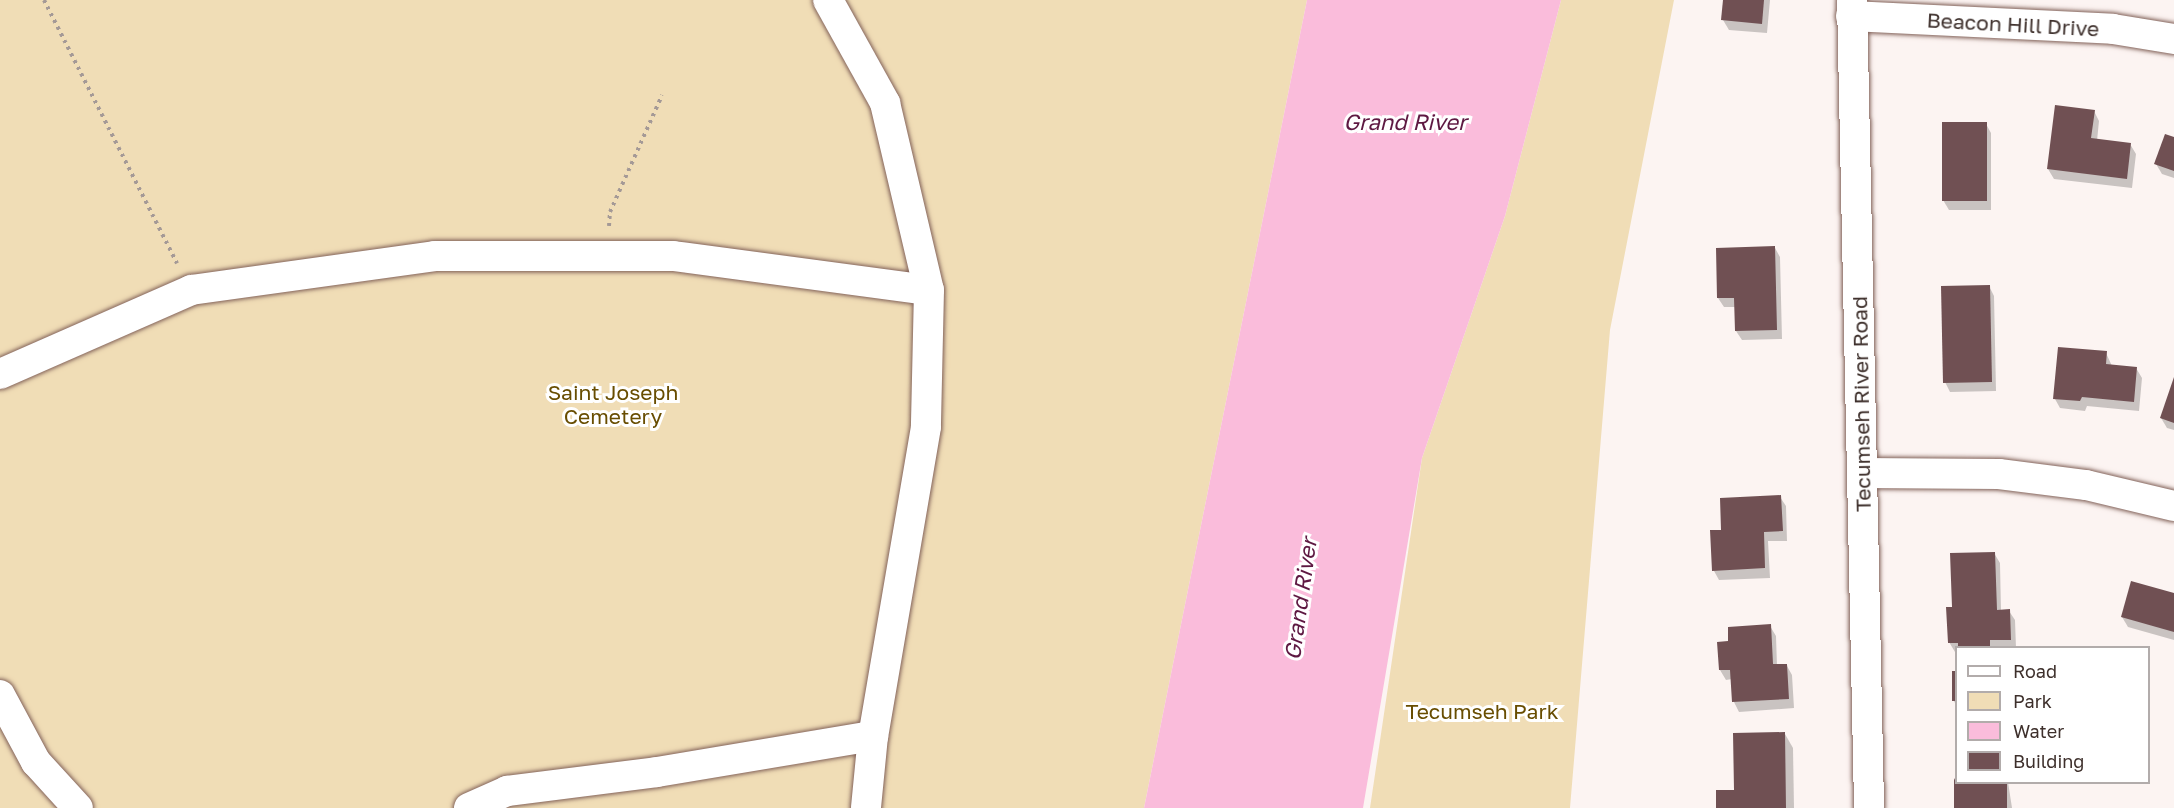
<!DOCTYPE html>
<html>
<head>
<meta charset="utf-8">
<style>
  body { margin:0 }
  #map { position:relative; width:2174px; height:808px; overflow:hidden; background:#fcf4f2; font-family:"Golos Text",sans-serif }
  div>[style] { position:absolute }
  .green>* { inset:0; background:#f0ddb6 }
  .water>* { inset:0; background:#fabcdb }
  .shadow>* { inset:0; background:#0003 }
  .building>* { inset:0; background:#705053 }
  .path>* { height:4px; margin-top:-2px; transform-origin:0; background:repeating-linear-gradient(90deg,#a49996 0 3px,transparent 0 7.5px) }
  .roads { filter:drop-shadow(0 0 2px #83635a) drop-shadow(0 0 2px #83635a) }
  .minor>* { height:30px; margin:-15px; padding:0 15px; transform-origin:15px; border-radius:15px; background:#fff }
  span { translate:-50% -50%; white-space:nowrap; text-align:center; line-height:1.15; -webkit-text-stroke:6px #fff; paint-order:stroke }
  .street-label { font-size:21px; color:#3e302c }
  .park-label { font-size:21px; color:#684d01 }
  .water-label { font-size:22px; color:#5e1842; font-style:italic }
  .legend { position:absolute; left:1955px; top:646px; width:195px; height:138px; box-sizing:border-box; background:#fff; border:2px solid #b2acab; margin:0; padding:8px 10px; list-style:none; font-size:18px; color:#3e302c }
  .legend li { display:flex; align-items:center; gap:12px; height:30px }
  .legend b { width:30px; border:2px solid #b2acab }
</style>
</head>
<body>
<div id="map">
  <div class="green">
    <i style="clip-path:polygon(0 0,1307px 0,1144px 808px,0 808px)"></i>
    <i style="clip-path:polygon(1561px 0,1674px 0,1610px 330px,1570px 808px,1370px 808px,1422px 458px,1505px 216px)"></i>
  </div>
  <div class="water">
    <i style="clip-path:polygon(1307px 0,1561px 0,1505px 216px,1422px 458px,1363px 808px,1144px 808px)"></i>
  </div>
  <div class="shadow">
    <i style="clip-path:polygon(1725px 0,1770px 0,1767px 33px,1729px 30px,1723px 20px)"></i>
    <i style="clip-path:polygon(2094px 111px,2099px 121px,2097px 141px,2130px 144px,2136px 154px,2132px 188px,2054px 179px,2048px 169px)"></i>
    <i style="clip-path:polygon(1986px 124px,1991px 133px,1991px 210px,1949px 210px,1943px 200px)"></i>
    <i style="clip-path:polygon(2174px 138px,2174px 178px,2162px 174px,2156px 164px)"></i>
    <i style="clip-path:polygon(1775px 248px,1780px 257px,1782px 339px,1742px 340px,1736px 331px,1736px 307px,1724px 307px,1718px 298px)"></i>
    <i style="clip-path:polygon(1989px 286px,1994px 296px,1996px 391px,1950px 392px,1945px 382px)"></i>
    <i style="clip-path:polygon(2106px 353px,2112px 366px,2136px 368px,2142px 378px,2139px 411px,2087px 406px,2085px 411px,2060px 408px,2055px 399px)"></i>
    <i style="clip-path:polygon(2174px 381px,2174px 430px,2167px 428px,2161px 418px)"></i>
    <i style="clip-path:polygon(1780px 497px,1786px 506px,1787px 541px,1768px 541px,1770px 578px,1719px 580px,1714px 571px,1722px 531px)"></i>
    <i style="clip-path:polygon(1994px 553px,2000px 563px,2001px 611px,2009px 611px,2015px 620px,2016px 648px,1956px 648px,1955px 652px,1949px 642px,1953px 608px)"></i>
    <i style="clip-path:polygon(2174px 595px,2174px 640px,2128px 627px,2122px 617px)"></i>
    <i style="clip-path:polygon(1770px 626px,1776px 636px,1777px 666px,1787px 666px,1792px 675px,1794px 708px,1739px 712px,1734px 702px,1732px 679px,1726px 680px,1720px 670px,1730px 643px)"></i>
    <i style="clip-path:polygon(1953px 673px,1956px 673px,1956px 705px,1954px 701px)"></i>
    <i style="clip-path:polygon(1785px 734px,1793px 748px,1794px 808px,1718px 808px)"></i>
    <i style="clip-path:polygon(1955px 780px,2008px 782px,2012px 808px,1956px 808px)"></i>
  </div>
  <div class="building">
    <i style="clip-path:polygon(1723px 0,1764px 0,1762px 24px,1721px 20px)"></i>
    <i style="clip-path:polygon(2055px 105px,2095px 110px,2091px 138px,2131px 143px,2127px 179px,2047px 169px)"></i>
    <i style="clip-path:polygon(1942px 122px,1987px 122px,1987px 201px,1942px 201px)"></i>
    <i style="clip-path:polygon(2165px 134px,2174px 137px,2174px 171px,2154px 164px)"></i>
    <i style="clip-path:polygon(1775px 246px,1777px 330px,1735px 331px,1734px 298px,1717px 298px,1716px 248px)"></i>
    <i style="clip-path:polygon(1990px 285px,1992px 382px,1943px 383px,1941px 286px)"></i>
    <i style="clip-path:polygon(2058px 347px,2107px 351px,2106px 364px,2137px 367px,2134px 402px,2082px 397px,2080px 401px,2053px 399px)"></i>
    <i style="clip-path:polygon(2174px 377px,2174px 423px,2160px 418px)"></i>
    <i style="clip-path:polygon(1781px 495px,1783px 531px,1764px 532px,1765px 568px,1712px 571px,1710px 530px,1721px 530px,1720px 498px)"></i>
    <i style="clip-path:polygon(1995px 552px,1997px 610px,2010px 609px,2011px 640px,1990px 640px,1990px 648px,1958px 648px,1958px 643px,1948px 643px,1946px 607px,1952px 607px,1950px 553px)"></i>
    <i style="clip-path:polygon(2131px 581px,2174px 593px,2174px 632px,2121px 617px)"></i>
    <i style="clip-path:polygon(1771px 624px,1773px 664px,1787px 664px,1789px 699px,1732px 702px,1730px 670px,1719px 670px,1717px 642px,1728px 641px,1728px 627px)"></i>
    <i style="clip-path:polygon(1952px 671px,1956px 671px,1956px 701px,1952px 701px)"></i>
    <i style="clip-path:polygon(1785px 732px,1786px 808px,1716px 808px,1716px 790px,1734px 790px,1733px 733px)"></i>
    <i style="clip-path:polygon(1954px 778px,1956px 782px,2007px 782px,2007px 808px,1954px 808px)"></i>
  </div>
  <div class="path">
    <i style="left:44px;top:0;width:295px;rotate:63.2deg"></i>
    <i style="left:609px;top:226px;width:14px;rotate:-86deg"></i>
    <i style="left:610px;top:212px;width:128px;rotate:-66deg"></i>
  </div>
  <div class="roads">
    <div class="minor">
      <i style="left:828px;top:0;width:118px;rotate:61deg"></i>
      <i style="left:885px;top:103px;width:192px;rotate:76.8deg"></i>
      <i style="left:929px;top:290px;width:137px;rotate:91.3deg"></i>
      <i style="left:926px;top:427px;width:314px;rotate:99.7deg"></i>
      <i style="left:873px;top:736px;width:72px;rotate:95.6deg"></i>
      <i style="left:1852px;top:0;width:808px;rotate:88.79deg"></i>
      <i style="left:1851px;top:16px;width:262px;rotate:2.8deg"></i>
      <i style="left:2113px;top:29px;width:62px;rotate:9.3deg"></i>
      <i style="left:0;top:374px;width:209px;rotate:-23.7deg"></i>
      <i style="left:191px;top:290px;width:246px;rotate:-7.9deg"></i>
      <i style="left:435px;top:256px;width:238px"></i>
      <i style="left:673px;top:256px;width:258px;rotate:7.6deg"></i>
      <i style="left:1862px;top:473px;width:137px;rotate:0.4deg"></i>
      <i style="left:1999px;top:474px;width:88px;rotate:7.2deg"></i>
      <i style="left:2086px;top:485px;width:90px;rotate:13.4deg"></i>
      <i style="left:0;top:695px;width:76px;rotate:61.8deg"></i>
      <i style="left:36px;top:762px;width:62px;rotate:47.6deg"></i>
      <i style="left:469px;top:808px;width:42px;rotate:-24.1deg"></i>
      <i style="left:507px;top:791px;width:151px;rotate:-7.2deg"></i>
      <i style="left:657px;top:772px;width:219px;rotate:-9.5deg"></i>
    </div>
  </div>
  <div class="street-label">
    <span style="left:2013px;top:24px;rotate:3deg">Beacon Hill Drive</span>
    <span style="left:1861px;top:404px;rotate:-91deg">Tecumseh River Road</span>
  </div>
  <div class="park-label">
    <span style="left:613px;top:404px">Saint Joseph<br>Cemetery</span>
    <span style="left:1482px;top:711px">Tecumseh Park</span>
  </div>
  <div class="water-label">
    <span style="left:1405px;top:122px">Grand River</span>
    <span style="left:1300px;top:599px;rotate:-82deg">Grand River</span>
  </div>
  <ul class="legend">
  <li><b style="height:8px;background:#fff"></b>Road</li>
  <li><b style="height:16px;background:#f0ddb6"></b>Park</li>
  <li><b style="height:16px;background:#fabcdb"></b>Water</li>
  <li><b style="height:16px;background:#705053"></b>Building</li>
  </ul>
</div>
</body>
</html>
